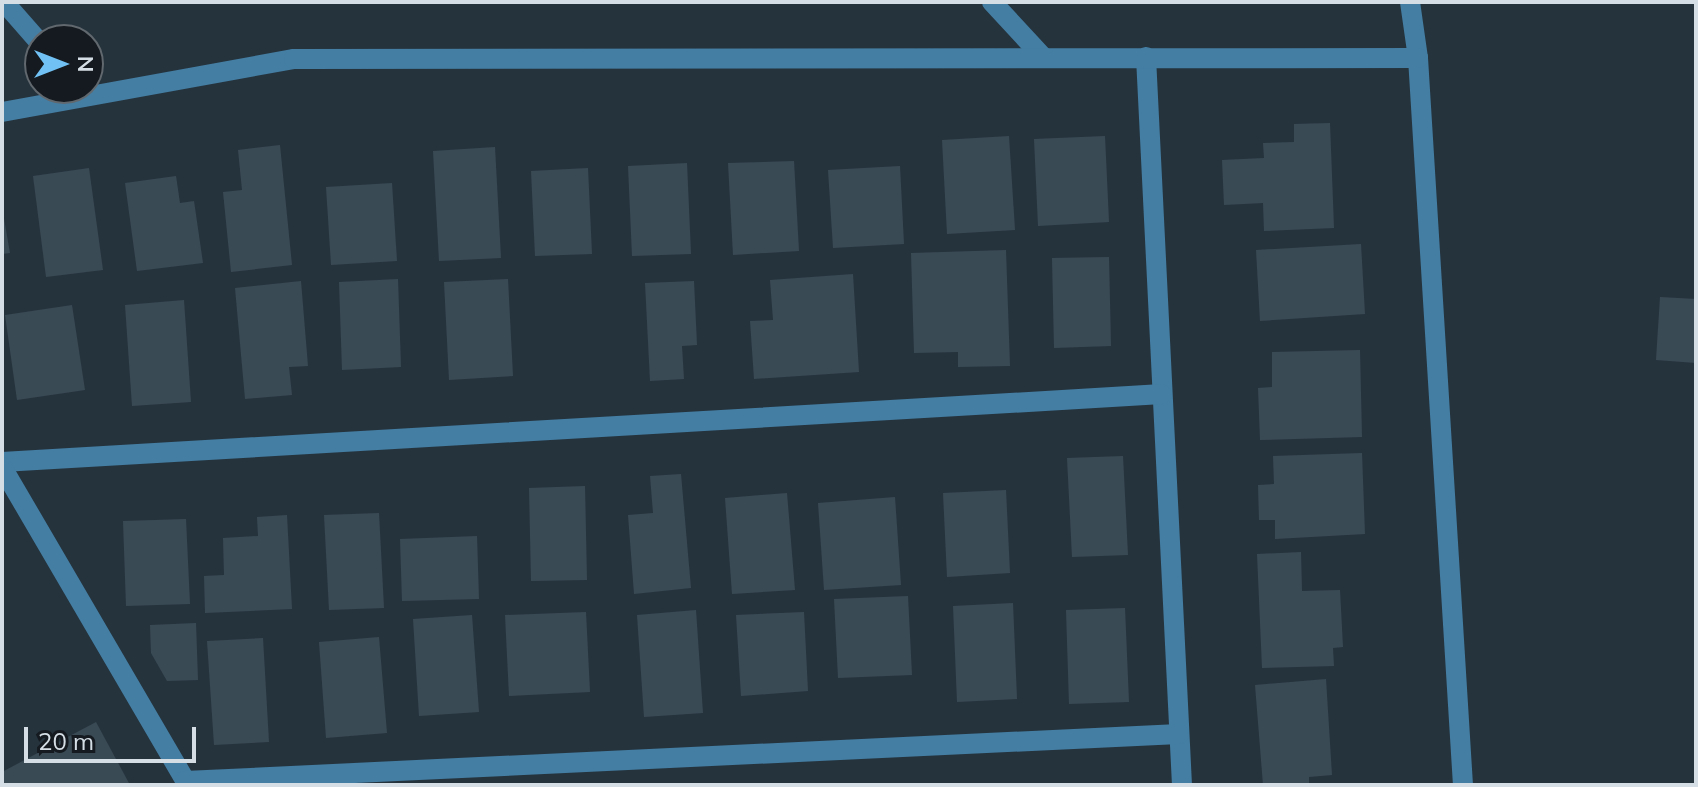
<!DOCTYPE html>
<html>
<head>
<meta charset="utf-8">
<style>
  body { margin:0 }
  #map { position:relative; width:1698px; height:787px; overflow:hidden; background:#25333d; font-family:Mulish,sans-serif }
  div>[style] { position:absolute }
  .building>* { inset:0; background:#3a4a54 }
  .minor>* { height:20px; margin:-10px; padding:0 10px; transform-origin:10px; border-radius:10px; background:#447ea3 }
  span { translate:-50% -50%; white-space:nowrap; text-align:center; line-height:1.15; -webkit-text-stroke:8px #141a1f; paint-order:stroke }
  .frame { position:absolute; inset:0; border:4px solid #d5dee5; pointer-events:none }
  .north { position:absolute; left:24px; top:24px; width:80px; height:80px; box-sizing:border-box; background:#141a1f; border:2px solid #61686e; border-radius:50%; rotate:90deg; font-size:22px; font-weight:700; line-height:32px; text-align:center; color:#d5dee5 }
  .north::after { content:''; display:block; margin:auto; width:28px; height:36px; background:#71c1f4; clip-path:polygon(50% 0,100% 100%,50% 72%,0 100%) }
  .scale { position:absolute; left:24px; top:727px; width:172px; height:36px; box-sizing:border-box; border:4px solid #d5dee5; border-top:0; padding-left:10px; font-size:24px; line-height:28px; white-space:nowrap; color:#d5dee5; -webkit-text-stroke:6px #141a1f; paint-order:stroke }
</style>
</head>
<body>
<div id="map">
  <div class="building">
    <i style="clip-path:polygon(1330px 123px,1334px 228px,1264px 231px,1263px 203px,1224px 205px,1222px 160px,1264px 158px,1263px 143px,1294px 142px,1294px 124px)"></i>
    <i style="clip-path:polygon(1009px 136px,1015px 230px,947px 234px,942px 140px)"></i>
    <i style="clip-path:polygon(1105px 136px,1109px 222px,1038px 226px,1034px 139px)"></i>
    <i style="clip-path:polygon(280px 145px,292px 265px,231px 272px,223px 192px,242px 190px,238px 150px)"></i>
    <i style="clip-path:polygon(495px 147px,501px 258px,439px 261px,433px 151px)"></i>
    <i style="clip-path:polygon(794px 161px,799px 251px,733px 255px,728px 163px)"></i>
    <i style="clip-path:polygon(687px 163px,691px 254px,632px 256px,628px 166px)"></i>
    <i style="clip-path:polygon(900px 166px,904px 244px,833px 248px,828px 170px)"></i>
    <i style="clip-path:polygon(89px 168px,103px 270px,46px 277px,33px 176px)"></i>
    <i style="clip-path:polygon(588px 168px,592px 254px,535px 256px,531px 171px)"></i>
    <i style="clip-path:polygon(176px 176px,180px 203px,194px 201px,203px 263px,137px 271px,125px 183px)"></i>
    <i style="clip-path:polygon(392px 183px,397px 261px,331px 265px,326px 187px)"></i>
    <i style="clip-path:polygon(2px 207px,10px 253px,2px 254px)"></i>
    <i style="clip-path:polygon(1361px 244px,1365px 314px,1260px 321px,1256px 250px)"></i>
    <i style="clip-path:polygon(1006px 250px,1010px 366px,958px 367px,958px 352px,914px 353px,911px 253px)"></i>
    <i style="clip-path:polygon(1109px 257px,1111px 346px,1054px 348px,1052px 258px)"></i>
    <i style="clip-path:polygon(853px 274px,859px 372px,754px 379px,750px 321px,773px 320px,770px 280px)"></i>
    <i style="clip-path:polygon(398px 279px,401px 367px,342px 370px,339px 282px)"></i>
    <i style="clip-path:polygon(508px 279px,513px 376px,449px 380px,444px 282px)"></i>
    <i style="clip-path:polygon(301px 281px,308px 366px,289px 367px,292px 395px,245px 399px,235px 288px)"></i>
    <i style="clip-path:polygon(694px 281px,697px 345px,682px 346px,684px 379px,650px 381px,645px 283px)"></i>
    <i style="clip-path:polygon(1660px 297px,1696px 299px,1696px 363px,1656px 360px)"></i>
    <i style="clip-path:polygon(184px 300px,191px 402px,132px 406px,125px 305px)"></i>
    <i style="clip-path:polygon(72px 305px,85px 390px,17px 400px,5px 315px)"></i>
    <i style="clip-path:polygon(1360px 350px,1362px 437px,1260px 440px,1258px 388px,1272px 387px,1272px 352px)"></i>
    <i style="clip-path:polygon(1362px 453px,1365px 534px,1275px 539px,1275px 520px,1259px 520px,1258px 485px,1274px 484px,1273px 456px)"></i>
    <i style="clip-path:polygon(1123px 456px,1128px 555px,1072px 557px,1067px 458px)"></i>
    <i style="clip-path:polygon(681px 474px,691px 588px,634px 594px,628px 515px,653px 513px,650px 476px)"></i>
    <i style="clip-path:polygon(585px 486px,587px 580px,531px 581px,529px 488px)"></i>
    <i style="clip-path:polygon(1006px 490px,1010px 573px,947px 577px,943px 493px)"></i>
    <i style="clip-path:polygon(787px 493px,795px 590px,732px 594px,725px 498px)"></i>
    <i style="clip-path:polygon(895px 497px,901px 585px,824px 590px,818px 503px)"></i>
    <i style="clip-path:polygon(379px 513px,384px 608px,329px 610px,324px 515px)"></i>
    <i style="clip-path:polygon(287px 515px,292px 609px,205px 613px,204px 576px,224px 575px,223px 538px,258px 536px,257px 517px)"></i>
    <i style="clip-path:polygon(186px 519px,190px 604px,126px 606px,123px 521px)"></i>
    <i style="clip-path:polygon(477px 536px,479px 599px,402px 601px,400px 539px)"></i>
    <i style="clip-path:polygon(1301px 552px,1302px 591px,1340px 590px,1343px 647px,1333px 648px,1334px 666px,1262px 668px,1257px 554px)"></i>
    <i style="clip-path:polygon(908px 596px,912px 675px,838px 678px,834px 599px)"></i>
    <i style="clip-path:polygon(1013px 603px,1017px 699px,957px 702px,953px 606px)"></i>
    <i style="clip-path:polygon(1125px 608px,1129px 702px,1069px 704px,1066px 610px)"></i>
    <i style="clip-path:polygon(696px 610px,703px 713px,644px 717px,637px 615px)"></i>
    <i style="clip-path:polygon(586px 612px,590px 692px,509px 696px,505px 615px)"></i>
    <i style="clip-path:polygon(804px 612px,808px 691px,741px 696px,736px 615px)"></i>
    <i style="clip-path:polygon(472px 615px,479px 712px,419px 716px,413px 619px)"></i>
    <i style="clip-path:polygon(196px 623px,198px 680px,167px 681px,151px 653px,150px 625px)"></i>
    <i style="clip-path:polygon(379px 637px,387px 733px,326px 738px,319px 642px)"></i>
    <i style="clip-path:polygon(263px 638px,269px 742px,214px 745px,207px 641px)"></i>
    <i style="clip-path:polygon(1326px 679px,1332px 775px,1309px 777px,1309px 785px,1263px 785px,1255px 685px)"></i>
    <i style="clip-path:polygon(96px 722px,130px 785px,2px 785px,2px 772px)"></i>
  </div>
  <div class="minor">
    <i style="left:4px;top:2px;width:55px;rotate:48.7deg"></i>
    <i style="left:992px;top:2px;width:75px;rotate:47.2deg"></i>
    <i style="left:1410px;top:2px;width:57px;rotate:81.9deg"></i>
    <i style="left:1418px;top:58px;width:728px;rotate:86.46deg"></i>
    <i style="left:1146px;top:57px;width:729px;rotate:87.17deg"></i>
    <i style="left:2px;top:112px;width:297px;rotate:-10.3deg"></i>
    <i style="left:294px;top:59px;width:1124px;rotate:-0.05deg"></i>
    <i style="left:2px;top:462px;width:1162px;rotate:-3.35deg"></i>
    <i style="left:2px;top:467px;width:368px;rotate:59.7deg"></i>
    <i style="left:185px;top:781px;width:995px;rotate:-2.71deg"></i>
  </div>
  <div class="frame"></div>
  <div class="north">N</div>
  <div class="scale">20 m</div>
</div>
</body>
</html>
